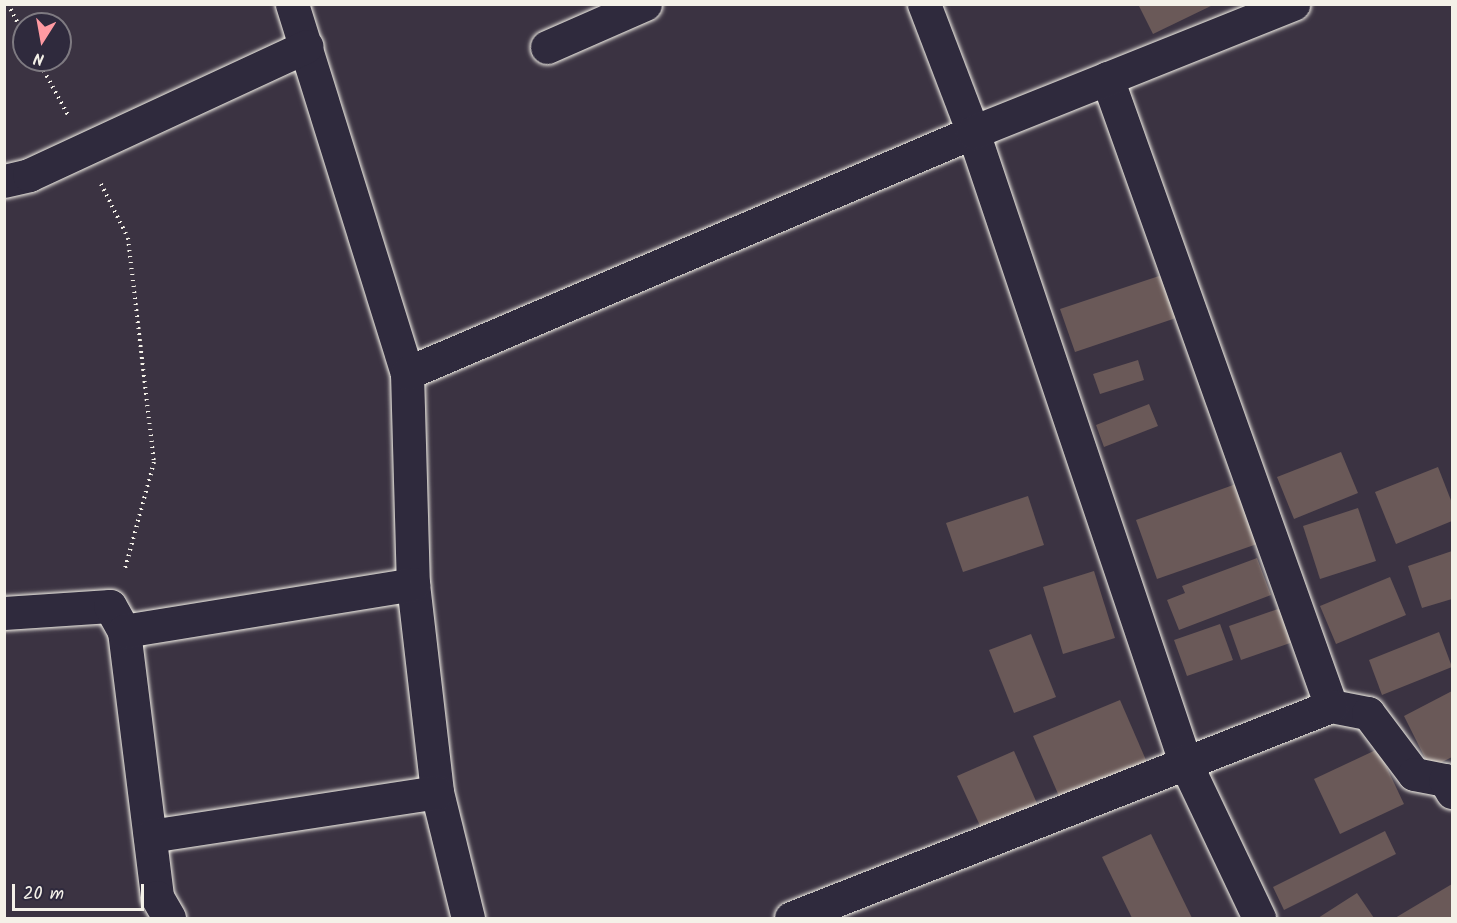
<!DOCTYPE html>
<html>
<head>
<meta charset="utf-8">
<style>
  body { margin:0 }
  #map { position:relative; width:1457px; height:923px; overflow:hidden; background:#3b3342; font-family:Kalam,sans-serif }
  div>[style] { position:absolute }
  .building>* { inset:0; background:#6a5958 }
  .path>* { height:4px; margin-top:-2px; transform-origin:0; background:repeating-linear-gradient(90deg,#f4f1e8 0 1.5px,transparent 0 6px) }
  .roads { filter:drop-shadow(0 0 2px #f4f1e8) drop-shadow(0 0 2px #f4f1e8) }
  .minor>* { height:33px; margin:-16.5px; padding:0 16.5px; transform-origin:16.5px; border-radius:16.5px; background:#2f2a3d }
  span { translate:-50% -50%; white-space:nowrap; text-align:center; line-height:1.15; -webkit-text-stroke:4.5px #2f2a3d; paint-order:stroke }
  .frame { position:absolute; inset:0; border:6px solid #f4f1e8; pointer-events:none }
  .north { position:absolute; left:12px; top:12px; width:60px; height:60px; box-sizing:border-box; background:#2f2a3d; border:2px solid #7e7a81; border-radius:50%; rotate:191deg; font-size:16px; font-weight:700; line-height:24px; text-align:center; color:#f4f1e8 }
  .north::after { content:''; display:block; margin:auto; width:21px; height:27px; background:#ff9aa2; clip-path:polygon(50% 0,100% 100%,50% 72%,0 100%) }
  .scale { position:absolute; left:12px; top:884px; width:132px; height:27px; box-sizing:border-box; border:3px solid #f4f1e8; border-top:0; padding-left:8px; font-size:18px; line-height:21px; white-space:nowrap; color:#f4f1e8; -webkit-text-stroke:4px #2f2a3d; paint-order:stroke }
</style>
</head>
<body>
<div id="map">
  <div class="building">
    <i style="clip-path:polygon(1138px 4px,1215px 4px,1153px 34px)"></i>
    <i style="clip-path:polygon(1168px 273px,1182px 316px,1075px 352px,1060px 309px)"></i>
    <i style="clip-path:polygon(1138px 360px,1144px 380px,1100px 394px,1093px 374px)"></i>
    <i style="clip-path:polygon(1149px 404px,1158px 426px,1104px 447px,1096px 425px)"></i>
    <i style="clip-path:polygon(1341px 452px,1358px 493px,1294px 519px,1277px 477px)"></i>
    <i style="clip-path:polygon(1438px 467px,1452px 503px,1452px 521px,1396px 544px,1375px 492px)"></i>
    <i style="clip-path:polygon(1236px 484px,1257px 544px,1157px 579px,1136px 520px)"></i>
    <i style="clip-path:polygon(1028px 496px,1044px 545px,963px 572px,946px 523px)"></i>
    <i style="clip-path:polygon(1358px 508px,1376px 561px,1320px 579px,1303px 526px)"></i>
    <i style="clip-path:polygon(1452px 551px,1452px 599px,1422px 608px,1408px 566px)"></i>
    <i style="clip-path:polygon(1257px 558px,1271px 595px,1179px 630px,1167px 600px,1185px 593px,1182px 586px)"></i>
    <i style="clip-path:polygon(1094px 571px,1115px 638px,1063px 654px,1043px 587px)"></i>
    <i style="clip-path:polygon(1390px 577px,1406px 615px,1336px 644px,1320px 606px)"></i>
    <i style="clip-path:polygon(1281px 608px,1293px 642px,1241px 660px,1229px 626px)"></i>
    <i style="clip-path:polygon(1220px 624px,1233px 660px,1187px 676px,1174px 640px)"></i>
    <i style="clip-path:polygon(1439px 632px,1452px 667px,1382px 695px,1369px 660px)"></i>
    <i style="clip-path:polygon(1031px 634px,1056px 697px,1014px 713px,989px 650px)"></i>
    <i style="clip-path:polygon(1452px 691px,1452px 757px,1430px 768px,1404px 716px)"></i>
    <i style="clip-path:polygon(1120px 700px,1149px 767px,1062px 803px,1033px 736px)"></i>
    <i style="clip-path:polygon(1378px 749px,1404px 804px,1340px 834px,1314px 779px)"></i>
    <i style="clip-path:polygon(1014px 751px,1039px 808px,983px 832px,957px 776px)"></i>
    <i style="clip-path:polygon(1385px 831px,1396px 854px,1284px 910px,1273px 887px)"></i>
    <i style="clip-path:polygon(1151px 834px,1192px 918px,1132px 918px,1102px 857px)"></i>
    <i style="clip-path:polygon(1452px 884px,1452px 918px,1395px 918px)"></i>
    <i style="clip-path:polygon(1357px 893px,1374px 918px,1318px 918px)"></i>
  </div>
  <div class="path">
    <i style="left:8px;top:4px;width:35px;rotate:63deg"></i>
    <i style="left:38px;top:60px;width:63px;rotate:61.4deg"></i>
    <i style="left:101px;top:184px;width:60px;rotate:63.4deg"></i>
    <i style="left:128px;top:238px;width:226px;rotate:83.4deg"></i>
    <i style="left:154px;top:462px;width:111px;rotate:105.2deg"></i>
  </div>
  <div class="roads">
    <div class="minor">
      <i style="left:292px;top:4px;width:387px;rotate:72.7deg"></i>
      <i style="left:407px;top:373px;width:211px;rotate:88.4deg"></i>
      <i style="left:413px;top:584px;width:209px;rotate:83.4deg"></i>
      <i style="left:437px;top:792px;width:130px;rotate:76.2deg"></i>
      <i style="left:924px;top:4px;width:137px;rotate:69.1deg"></i>
      <i style="left:973px;top:132px;width:665px;rotate:71.4deg"></i>
      <i style="left:1185px;top:762px;width:173px;rotate:64.6deg"></i>
      <i style="left:547px;top:47px;width:107px;rotate:-23.7deg"></i>
      <i style="left:1107px;top:78px;width:667px;rotate:70.37deg"></i>
      <i style="left:1331px;top:706px;width:38px;rotate:11deg"></i>
      <i style="left:1368px;top:713px;width:76px;rotate:53deg"></i>
      <i style="left:1414px;top:774px;width:32px;rotate:11deg"></i>
      <i style="left:1445px;top:780px;width:14px;rotate:60deg"></i>
      <i style="left:4px;top:181px;width:26px;rotate:-13deg"></i>
      <i style="left:29px;top:175px;width:306px;rotate:-24.9deg"></i>
      <i style="left:407px;top:373px;width:615px;rotate:-23.06deg"></i>
      <i style="left:973px;top:132px;width:345px;rotate:-21.8deg"></i>
      <i style="left:4px;top:613px;width:106px;rotate:-3.8deg"></i>
      <i style="left:110px;top:606px;width:29px;rotate:61deg"></i>
      <i style="left:124px;top:631px;width:268px;rotate:82.9deg"></i>
      <i style="left:157px;top:897px;width:24px;rotate:60deg"></i>
      <i style="left:124px;top:631px;width:293px;rotate:-9.2deg"></i>
      <i style="left:150px;top:836px;width:290px;rotate:-8.7deg"></i>
      <i style="left:791px;top:918px;width:580px;rotate:-21.43deg"></i>
    </div>
  </div>
  <div class="frame"></div>
  <div class="north">N</div>
  <div class="scale">20 m</div>
</div>
</body>
</html>
